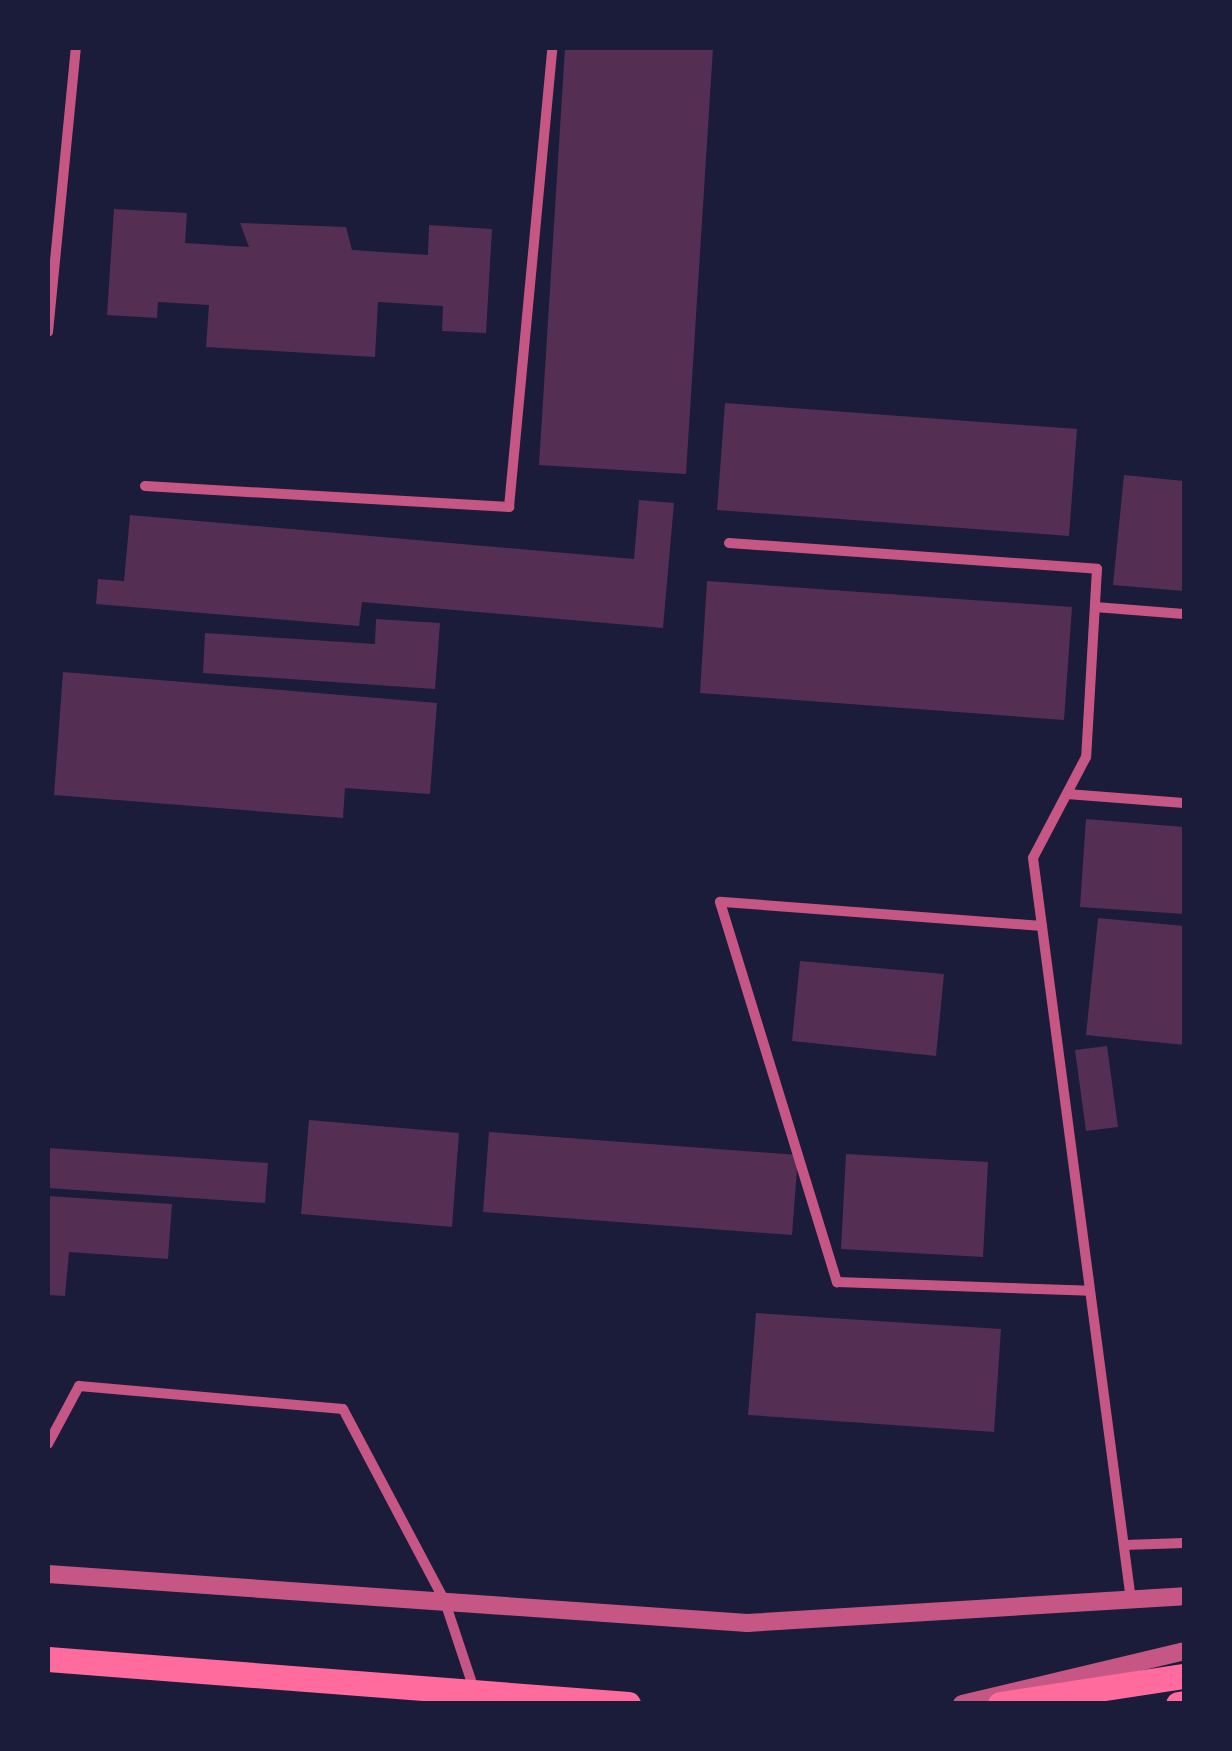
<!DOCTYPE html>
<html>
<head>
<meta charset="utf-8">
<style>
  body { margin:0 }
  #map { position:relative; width:1232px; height:1751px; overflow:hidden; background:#1b1b3a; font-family:Bitter,serif }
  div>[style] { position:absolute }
  .building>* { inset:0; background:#542f53 }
  .minor>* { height:10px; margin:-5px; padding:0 5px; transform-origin:5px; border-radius:5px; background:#c65784 }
  .tertiary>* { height:18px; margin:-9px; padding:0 9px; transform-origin:9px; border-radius:9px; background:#c65784 }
  .primary>* { height:25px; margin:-12.5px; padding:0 12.5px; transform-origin:12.5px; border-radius:12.5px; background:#ff6b9d }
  span { translate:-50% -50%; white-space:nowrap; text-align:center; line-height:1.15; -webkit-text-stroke:10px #1b1b3a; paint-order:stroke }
  .frame { position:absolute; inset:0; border:50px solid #1b1b3a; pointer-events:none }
</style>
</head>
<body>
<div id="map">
  <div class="building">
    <i style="clip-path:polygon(565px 48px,713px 48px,686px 474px,539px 465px)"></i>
    <i style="clip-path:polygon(114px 209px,187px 213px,185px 243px,249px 247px,240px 223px,346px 227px,352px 250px,428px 255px,429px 225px,492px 229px,486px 333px,442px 331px,443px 306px,378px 302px,375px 357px,206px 347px,209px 305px,158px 302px,157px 318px,107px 315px)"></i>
    <i style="clip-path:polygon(725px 403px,1077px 429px,1069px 536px,717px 510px)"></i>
    <i style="clip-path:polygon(1124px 475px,1184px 481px,1184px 591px,1113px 585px)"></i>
    <i style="clip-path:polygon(639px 500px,674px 503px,663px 628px,362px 602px,359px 626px,96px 604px,98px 579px,124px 581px,130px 515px,634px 559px)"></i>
    <i style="clip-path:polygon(707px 581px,1072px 607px,1064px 720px,700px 693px)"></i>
    <i style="clip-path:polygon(376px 619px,440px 623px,435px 689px,203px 673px,205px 633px,375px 644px)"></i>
    <i style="clip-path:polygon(63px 672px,437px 703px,430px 794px,345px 788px,343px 818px,54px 795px)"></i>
    <i style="clip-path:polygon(1086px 819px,1184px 827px,1184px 914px,1080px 907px)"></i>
    <i style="clip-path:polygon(1098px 918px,1184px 926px,1184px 1045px,1086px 1035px)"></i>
    <i style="clip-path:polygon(800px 961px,944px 974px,936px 1056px,792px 1041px)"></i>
    <i style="clip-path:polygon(1107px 1046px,1118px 1127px,1086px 1131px,1075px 1050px)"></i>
    <i style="clip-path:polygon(309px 1120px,459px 1133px,452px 1227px,301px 1214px)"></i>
    <i style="clip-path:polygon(489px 1132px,798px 1155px,792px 1235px,483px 1212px)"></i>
    <i style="clip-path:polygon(48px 1148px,268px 1163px,265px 1203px,48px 1188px)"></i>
    <i style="clip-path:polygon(846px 1154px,988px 1162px,983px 1257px,841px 1249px)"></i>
    <i style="clip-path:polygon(48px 1196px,172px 1204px,168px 1259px,69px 1252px,65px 1296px,48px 1295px)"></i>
    <i style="clip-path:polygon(756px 1313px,1001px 1329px,994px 1432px,748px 1415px)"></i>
  </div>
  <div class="minor">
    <i style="left:48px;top:332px;width:285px;rotate:-84.4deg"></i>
    <i style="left:145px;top:486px;width:365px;rotate:3.3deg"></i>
    <i style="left:509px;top:507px;width:461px;rotate:-84.6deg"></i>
    <i style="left:729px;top:543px;width:369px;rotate:4deg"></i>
    <i style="left:1097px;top:569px;width:188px;rotate:93.3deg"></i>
    <i style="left:1086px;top:757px;width:114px;rotate:117.7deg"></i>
    <i style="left:1033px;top:858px;width:748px;rotate:82.48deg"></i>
    <i style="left:1095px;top:607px;width:89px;rotate:4.5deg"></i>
    <i style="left:1067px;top:794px;width:117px;rotate:4.4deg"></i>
    <i style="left:1042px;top:926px;width:323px;rotate:-175.7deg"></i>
    <i style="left:720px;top:902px;width:398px;rotate:72.9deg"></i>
    <i style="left:837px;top:1282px;width:253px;rotate:2deg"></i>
    <i style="left:48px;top:1444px;width:66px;rotate:-61.9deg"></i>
    <i style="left:79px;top:1386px;width:265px;rotate:5deg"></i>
    <i style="left:343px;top:1409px;width:218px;rotate:62.1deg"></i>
    <i style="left:445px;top:1602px;width:92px;rotate:71.6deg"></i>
    <i style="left:1124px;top:1545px;width:60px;rotate:-1.9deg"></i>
  </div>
  <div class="tertiary">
    <i style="left:48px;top:1574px;width:701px;rotate:4.01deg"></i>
    <i style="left:747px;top:1623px;width:438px;rotate:-3.5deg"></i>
    <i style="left:962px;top:1704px;width:228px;rotate:-13.4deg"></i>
  </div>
  <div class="primary">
    <i style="left:48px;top:1659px;width:582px;rotate:4.44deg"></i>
    <i style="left:1000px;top:1704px;width:186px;rotate:-8.7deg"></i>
    <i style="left:1178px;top:1704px;width:6px;rotate:-9deg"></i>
  </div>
  <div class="frame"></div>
</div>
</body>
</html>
